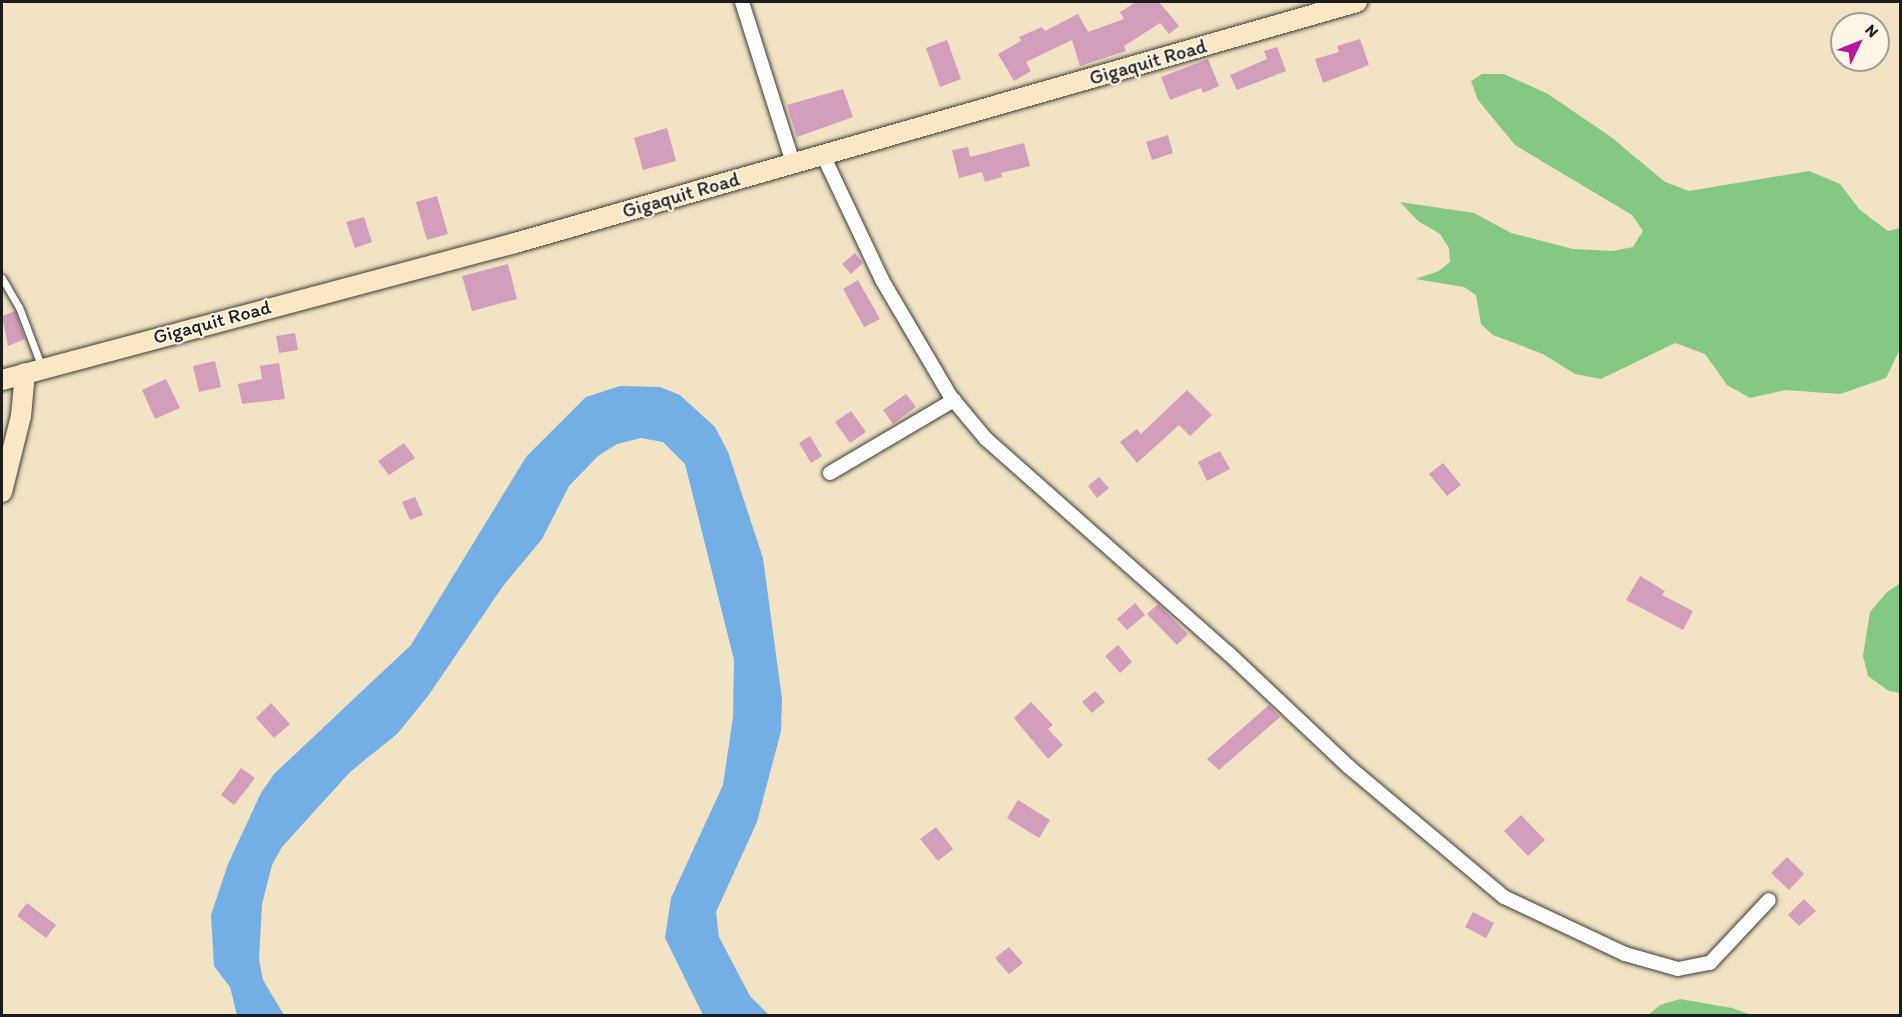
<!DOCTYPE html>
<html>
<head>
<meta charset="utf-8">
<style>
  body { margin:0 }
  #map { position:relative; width:1902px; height:1017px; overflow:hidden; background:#f2e3c5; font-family:Itim,sans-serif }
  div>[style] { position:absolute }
  .green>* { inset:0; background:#84c882 }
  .water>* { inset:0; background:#73aee4 }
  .building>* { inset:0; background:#d39dbc }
  .roads { filter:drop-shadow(0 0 2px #3c3a35) drop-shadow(0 0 2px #3c3a35) }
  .lane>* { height:7px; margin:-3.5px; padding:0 3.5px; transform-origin:3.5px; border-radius:3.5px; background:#fff }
  .street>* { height:14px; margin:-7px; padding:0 7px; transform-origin:7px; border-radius:7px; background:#fff }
  .secondary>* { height:20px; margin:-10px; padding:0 10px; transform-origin:10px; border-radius:10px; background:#fae7c3 }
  span { translate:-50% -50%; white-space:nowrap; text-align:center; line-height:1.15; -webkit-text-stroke:4.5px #fcf5e5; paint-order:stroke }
  .street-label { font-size:20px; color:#1c1c1c }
  .frame { position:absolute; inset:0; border:3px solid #1c1c1c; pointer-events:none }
  .north { position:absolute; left:1830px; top:12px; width:60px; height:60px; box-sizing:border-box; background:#fcf5e5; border:2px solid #a29e95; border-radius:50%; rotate:47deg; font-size:16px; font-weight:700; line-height:24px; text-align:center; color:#1c1c1c }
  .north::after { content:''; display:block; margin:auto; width:21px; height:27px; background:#b5179e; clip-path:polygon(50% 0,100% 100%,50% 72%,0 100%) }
</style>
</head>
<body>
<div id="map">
  <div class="green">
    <i style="clip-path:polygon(1482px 74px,1504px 74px,1548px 94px,1611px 137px,1665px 182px,1689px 191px,1809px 171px,1840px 184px,1860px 210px,1888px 231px,1900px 228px,1900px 349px,1886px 378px,1840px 394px,1786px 390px,1750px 398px,1727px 385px,1705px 354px,1675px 343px,1601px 379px,1575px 374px,1543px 354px,1493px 335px,1481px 324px,1476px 295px,1464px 287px,1415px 279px,1439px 271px,1450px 262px,1449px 248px,1440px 234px,1418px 221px,1400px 202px,1474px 213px,1511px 233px,1573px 249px,1613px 251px,1633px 247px,1643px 231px,1632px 215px,1515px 145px,1478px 100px,1471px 81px)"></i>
    <i style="clip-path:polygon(1900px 583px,1900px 693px,1889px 691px,1868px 676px,1863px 656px,1870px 612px,1886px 593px)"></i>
    <i style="clip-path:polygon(1680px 999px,1732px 1008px,1752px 1015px,1648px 1015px,1660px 1005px)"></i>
  </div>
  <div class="water">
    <i style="clip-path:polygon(620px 386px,660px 387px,680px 395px,715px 427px,728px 452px,763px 558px,782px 699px,781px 731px,757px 822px,716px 912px,719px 937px,750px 996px,769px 1015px,703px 1015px,665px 938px,671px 898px,723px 785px,733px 717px,734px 660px,685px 464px,663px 442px,641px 438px,617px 444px,598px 456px,569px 486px,542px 539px,503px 586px,428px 696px,397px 734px,350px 772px,282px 847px,272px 865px,262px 904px,259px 959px,263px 980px,284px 1015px,237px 1015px,230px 987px,214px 966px,211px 915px,228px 864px,261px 793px,274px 774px,411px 645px,526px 457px,586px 397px)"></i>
  </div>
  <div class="building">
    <i style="clip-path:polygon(1136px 2px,1159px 2px,1179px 26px,1169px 34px,1160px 23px,1124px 46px,1126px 51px,1080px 66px,1072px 40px,1026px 62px,1031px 71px,1014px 81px,998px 54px,1021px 41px,1019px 37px,1042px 27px,1045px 31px,1078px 14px,1088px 32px,1124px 19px,1120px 12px)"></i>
    <i style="clip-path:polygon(1360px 39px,1369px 65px,1323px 83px,1315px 59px,1339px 52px,1337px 46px)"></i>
    <i style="clip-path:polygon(947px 40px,961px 79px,940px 87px,926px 48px)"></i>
    <i style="clip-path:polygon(1277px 47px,1286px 71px,1237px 90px,1230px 75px,1267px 59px,1264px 51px)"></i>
    <i style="clip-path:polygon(1208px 59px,1219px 86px,1203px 93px,1201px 88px,1170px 100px,1161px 77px)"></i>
    <i style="clip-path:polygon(843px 89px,853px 117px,797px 137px,787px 105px)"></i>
    <i style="clip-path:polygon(667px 128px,676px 161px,643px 170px,634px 138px)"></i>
    <i style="clip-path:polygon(1168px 135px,1173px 153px,1152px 160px,1146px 142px)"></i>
    <i style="clip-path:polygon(1024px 143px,1030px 166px,1001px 173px,1002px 177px,985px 182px,982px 172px,959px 178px,952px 150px,968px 147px,970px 157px)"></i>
    <i style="clip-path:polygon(437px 196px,448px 234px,427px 240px,416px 202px)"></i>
    <i style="clip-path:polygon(364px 217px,372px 242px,355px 248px,346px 222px)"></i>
    <i style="clip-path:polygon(855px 253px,863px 263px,851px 274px,842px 264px)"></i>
    <i style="clip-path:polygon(508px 264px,517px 299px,472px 311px,462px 276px)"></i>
    <i style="clip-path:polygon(858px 280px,880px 319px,864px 327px,843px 289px)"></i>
    <i style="clip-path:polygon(15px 311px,25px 339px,8px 346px,2px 316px)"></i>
    <i style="clip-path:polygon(295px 333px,298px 350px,279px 353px,276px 336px)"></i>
    <i style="clip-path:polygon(215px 361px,221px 387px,199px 392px,193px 366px)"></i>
    <i style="clip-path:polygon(279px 363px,285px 399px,242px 404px,238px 384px,262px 379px,260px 366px)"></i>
    <i style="clip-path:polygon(166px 379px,180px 408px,155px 419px,142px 390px)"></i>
    <i style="clip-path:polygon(1187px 390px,1212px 415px,1190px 436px,1179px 425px,1137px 463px,1120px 442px,1137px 429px,1141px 434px)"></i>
    <i style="clip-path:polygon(906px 394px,916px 407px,893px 424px,883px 410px)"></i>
    <i style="clip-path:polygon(851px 411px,866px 432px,850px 443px,835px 422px)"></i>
    <i style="clip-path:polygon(810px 436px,822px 456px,811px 463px,799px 443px)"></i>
    <i style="clip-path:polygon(404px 443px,415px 458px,389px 475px,378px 461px)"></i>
    <i style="clip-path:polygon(1220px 451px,1230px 469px,1207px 481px,1198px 462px)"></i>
    <i style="clip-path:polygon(1443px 463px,1461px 485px,1447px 496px,1429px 474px)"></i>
    <i style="clip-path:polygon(1099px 477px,1109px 488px,1097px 498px,1088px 486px)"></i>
    <i style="clip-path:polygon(415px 497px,423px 515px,410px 520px,402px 502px)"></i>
    <i style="clip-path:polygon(1640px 576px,1665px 591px,1662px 595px,1693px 611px,1683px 630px,1626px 600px)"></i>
    <i style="clip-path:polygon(1135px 603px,1145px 615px,1127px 630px,1117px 619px)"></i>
    <i style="clip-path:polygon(1158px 604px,1188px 634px,1177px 645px,1147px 614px)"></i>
    <i style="clip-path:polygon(1118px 645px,1132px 662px,1120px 673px,1105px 656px)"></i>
    <i style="clip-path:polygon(1095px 691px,1105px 702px,1092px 713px,1082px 702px)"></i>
    <i style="clip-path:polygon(1031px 702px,1053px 725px,1048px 729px,1063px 745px,1048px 759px,1014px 718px)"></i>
    <i style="clip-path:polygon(271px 703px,290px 724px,274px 738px,256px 718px)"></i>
    <i style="clip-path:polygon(1269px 705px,1280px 717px,1219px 770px,1207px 759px)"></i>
    <i style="clip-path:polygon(241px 768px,255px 778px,234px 805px,221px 795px)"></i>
    <i style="clip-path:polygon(1018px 800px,1050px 820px,1039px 838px,1007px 818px)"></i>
    <i style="clip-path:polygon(1521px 815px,1545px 840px,1528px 856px,1504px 831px)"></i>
    <i style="clip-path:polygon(936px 827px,953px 849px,938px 861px,920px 839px)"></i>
    <i style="clip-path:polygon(1787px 857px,1804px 874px,1789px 890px,1771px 873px)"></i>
    <i style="clip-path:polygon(1804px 899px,1816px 911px,1799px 926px,1788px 915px)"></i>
    <i style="clip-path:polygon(27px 903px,56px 925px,46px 938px,17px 916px)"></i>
    <i style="clip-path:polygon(1473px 912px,1494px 923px,1486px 938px,1465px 927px)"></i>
    <i style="clip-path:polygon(1009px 947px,1023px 963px,1009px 974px,995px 958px)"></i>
  </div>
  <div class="roads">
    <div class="lane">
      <i style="left:2px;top:278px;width:34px;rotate:60deg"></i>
      <i style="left:19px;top:307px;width:65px;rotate:69.3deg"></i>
    </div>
    <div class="street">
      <i style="left:742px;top:2px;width:169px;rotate:72.4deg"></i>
      <i style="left:823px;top:155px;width:138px;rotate:64.7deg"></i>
      <i style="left:882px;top:280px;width:136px;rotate:59.5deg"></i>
      <i style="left:951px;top:397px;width:55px;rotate:50.2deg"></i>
      <i style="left:986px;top:439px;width:323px;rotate:41.5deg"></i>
      <i style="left:1228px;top:653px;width:166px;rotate:43.3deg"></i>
      <i style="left:1349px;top:767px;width:202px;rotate:40deg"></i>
      <i style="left:1504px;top:897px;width:134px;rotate:25.2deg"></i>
      <i style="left:1625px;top:954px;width:55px;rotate:15.8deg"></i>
      <i style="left:1678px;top:969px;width:33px;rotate:-11deg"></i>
      <i style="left:1710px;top:963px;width:86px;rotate:-46.9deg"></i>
      <i style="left:830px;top:473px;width:144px;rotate:-30.5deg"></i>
    </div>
    <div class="secondary">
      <i style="left:2px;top:380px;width:531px;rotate:-14.95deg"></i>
      <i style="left:515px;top:243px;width:876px;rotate:-15.97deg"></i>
      <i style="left:2px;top:492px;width:78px;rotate:-76deg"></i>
      <i style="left:21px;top:416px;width:43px;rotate:-84.7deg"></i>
    </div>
  </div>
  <div class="street-label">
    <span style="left:1148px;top:62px;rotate:-16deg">Gigaquit Road</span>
    <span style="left:681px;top:195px;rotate:-16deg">Gigaquit Road</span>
    <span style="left:212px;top:322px;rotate:-15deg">Gigaquit Road</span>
  </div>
  <div class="frame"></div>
  <div class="north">N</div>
</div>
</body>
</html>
